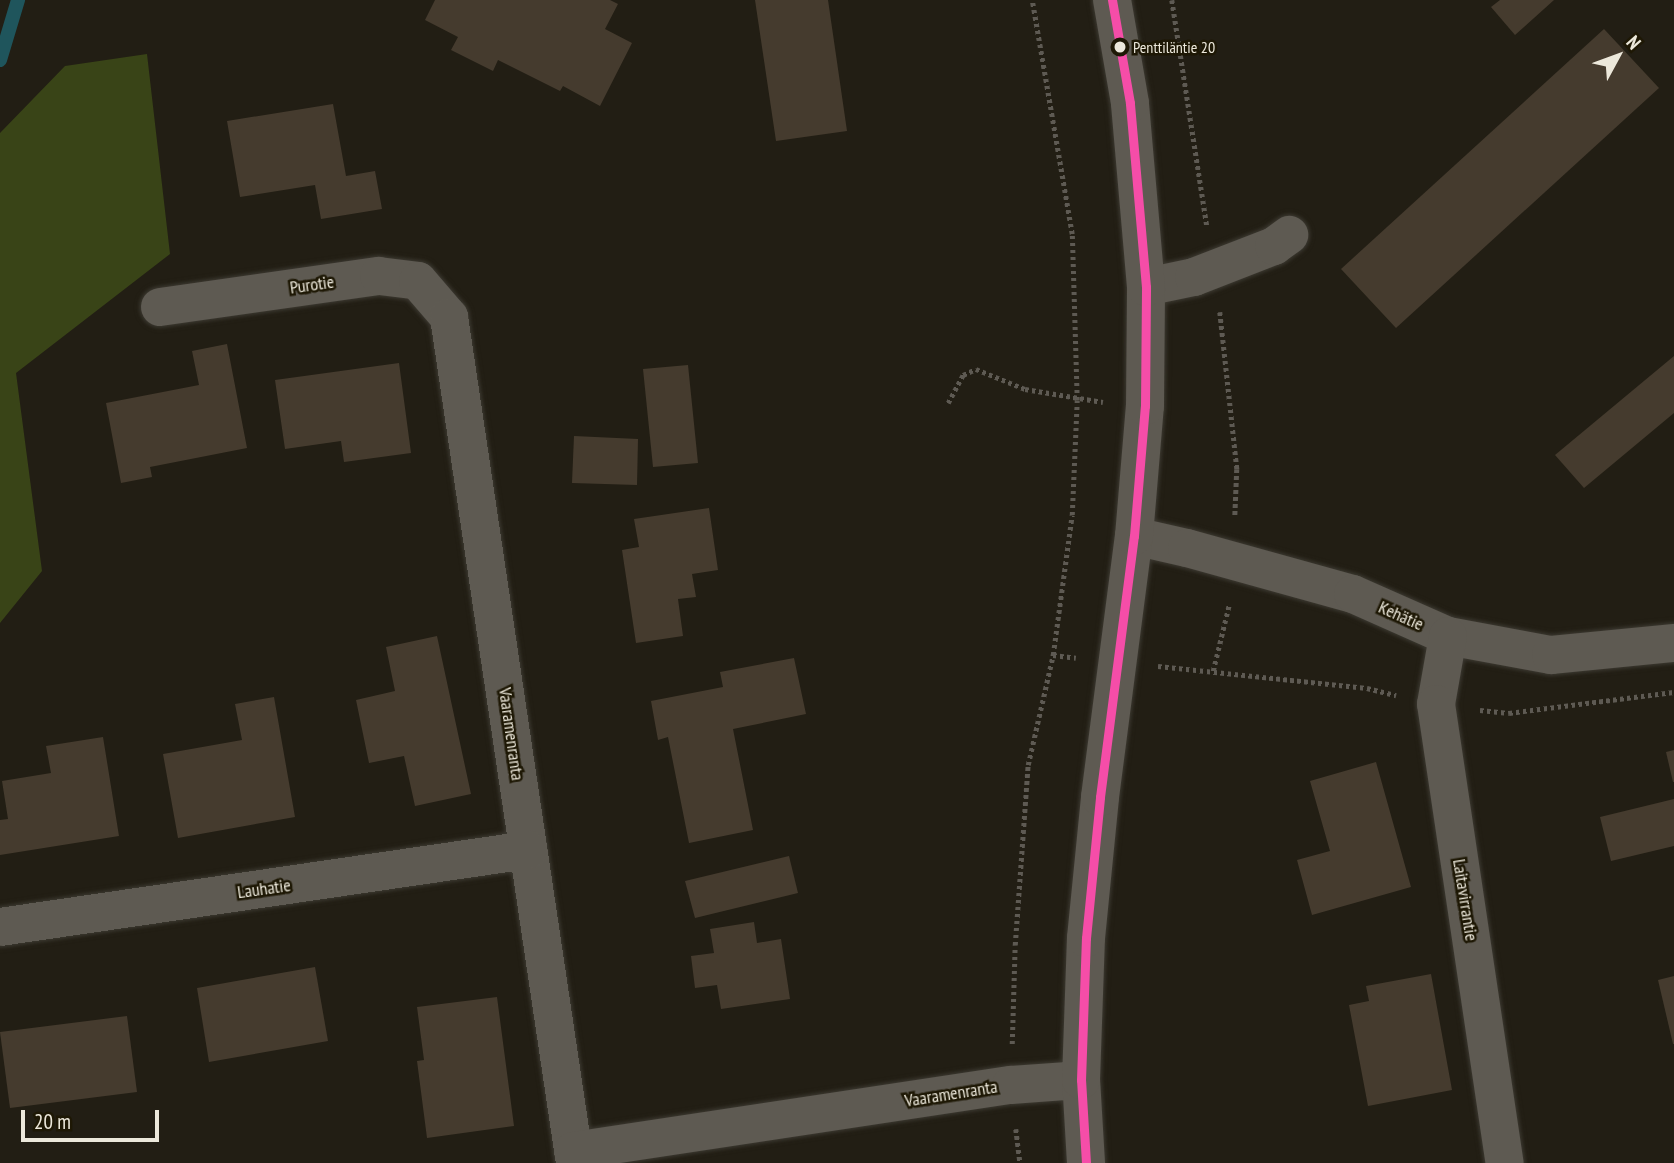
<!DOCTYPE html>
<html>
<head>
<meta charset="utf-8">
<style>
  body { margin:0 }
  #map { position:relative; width:1674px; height:1163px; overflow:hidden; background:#221e14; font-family:"PT Sans Narrow",sans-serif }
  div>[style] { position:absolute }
  .green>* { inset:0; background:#394417 }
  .stream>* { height:14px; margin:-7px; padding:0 7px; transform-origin:7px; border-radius:7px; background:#1f555c }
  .building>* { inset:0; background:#453b2e }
  .path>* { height:4.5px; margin-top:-2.25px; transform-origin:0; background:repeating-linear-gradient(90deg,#5e5a53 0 3.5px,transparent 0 7px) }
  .roads { filter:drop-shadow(0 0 2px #3c3931) drop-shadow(0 0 2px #3c3931) }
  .minor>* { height:38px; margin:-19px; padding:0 19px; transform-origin:19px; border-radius:19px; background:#5e5a52 }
  .bus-1>* { height:9px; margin:-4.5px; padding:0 4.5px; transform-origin:4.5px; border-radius:4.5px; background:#f54da8 }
  .dots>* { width:19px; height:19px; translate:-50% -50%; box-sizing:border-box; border:4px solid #1e1805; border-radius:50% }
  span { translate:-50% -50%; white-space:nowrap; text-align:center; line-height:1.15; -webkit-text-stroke:5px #1e1805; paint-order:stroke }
  .bus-label { font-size:16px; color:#ece8db }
  .left { translate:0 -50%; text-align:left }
  .street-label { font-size:18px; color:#ece8db }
  .north { position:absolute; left:1583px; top:21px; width:70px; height:70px; -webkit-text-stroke:5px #1e1805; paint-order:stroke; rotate:49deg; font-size:19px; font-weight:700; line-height:28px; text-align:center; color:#ece8db }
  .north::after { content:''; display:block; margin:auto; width:24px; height:32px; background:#ece8db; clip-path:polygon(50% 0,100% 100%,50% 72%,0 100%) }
  .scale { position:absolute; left:21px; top:1110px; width:138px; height:32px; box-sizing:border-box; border:4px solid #ece8db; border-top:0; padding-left:9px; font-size:21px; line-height:24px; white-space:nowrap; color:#ece8db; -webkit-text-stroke:5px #1e1805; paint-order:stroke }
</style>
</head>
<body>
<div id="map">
  <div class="green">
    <i style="clip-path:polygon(147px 54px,170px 254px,16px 373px,42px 571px,0 623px,0 133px,65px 66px)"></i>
  </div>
  <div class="stream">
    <i style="left:0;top:60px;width:63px;rotate:-73.3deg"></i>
  </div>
  <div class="building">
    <i style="clip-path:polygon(435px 0,610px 0,618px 4px,605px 29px,632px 43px,600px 106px,563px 86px,560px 91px,498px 60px,493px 71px,451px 50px,458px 37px,425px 20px)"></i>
    <i style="clip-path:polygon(755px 0,828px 0,847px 131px,776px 141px)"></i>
    <i style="clip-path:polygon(1500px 0,1554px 0,1515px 35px,1491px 7px)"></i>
    <i style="clip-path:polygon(1604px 29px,1659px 88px,1396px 328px,1341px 269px)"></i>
    <i style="clip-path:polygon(333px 104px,346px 176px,375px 171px,382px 209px,321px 219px,315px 185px,240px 197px,227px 121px)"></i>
    <i style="clip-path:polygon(227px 344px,247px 448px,150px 467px,152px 477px,121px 483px,106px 403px,199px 385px,192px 351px)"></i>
    <i style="clip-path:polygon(1674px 356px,1674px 413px,1584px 488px,1555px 455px)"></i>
    <i style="clip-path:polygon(399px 363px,411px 453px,344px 462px,341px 441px,285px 449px,275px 380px)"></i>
    <i style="clip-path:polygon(688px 365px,698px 463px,653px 467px,643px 369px)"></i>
    <i style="clip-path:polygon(574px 436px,638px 439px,637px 485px,572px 483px)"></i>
    <i style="clip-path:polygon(709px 508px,718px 570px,692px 574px,696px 597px,678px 599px,683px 636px,636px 643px,622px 550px,639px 547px,634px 519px)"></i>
    <i style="clip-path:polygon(437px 636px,471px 794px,415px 806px,404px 756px,369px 763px,356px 700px,395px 691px,386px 647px)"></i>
    <i style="clip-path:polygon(794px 658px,806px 714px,733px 729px,753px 830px,689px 843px,668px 737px,658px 740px,651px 701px,723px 687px,720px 672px)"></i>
    <i style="clip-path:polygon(274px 697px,295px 817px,178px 838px,163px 754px,242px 740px,235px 704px)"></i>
    <i style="clip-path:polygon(103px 737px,119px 836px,0 855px,0 820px,8px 819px,2px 781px,51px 773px,46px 746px)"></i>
    <i style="clip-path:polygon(1674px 750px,1674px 782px,1673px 782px,1666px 752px)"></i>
    <i style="clip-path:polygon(1376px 762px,1411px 887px,1312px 915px,1297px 860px,1330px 851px,1310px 781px)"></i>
    <i style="clip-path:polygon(1674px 799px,1674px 846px,1611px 861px,1600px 817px)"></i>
    <i style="clip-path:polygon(789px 856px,798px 893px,695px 918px,685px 881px)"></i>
    <i style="clip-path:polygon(754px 922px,757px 943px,781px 939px,790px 999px,721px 1009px,717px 985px,695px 988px,691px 956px,714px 953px,710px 929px)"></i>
    <i style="clip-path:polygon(315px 967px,328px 1041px,209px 1062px,197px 988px)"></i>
    <i style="clip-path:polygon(1431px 974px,1452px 1090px,1368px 1106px,1349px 1005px,1369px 1001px,1366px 986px)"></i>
    <i style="clip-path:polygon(1674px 976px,1674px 1044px,1673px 1044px,1658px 980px)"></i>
    <i style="clip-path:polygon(497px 997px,514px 1126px,427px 1138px,417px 1061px,424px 1060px,417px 1007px)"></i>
    <i style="clip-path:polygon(127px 1016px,137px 1092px,10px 1108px,0 1032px)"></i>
  </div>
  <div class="path">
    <i style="left:1172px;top:0;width:230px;rotate:81.2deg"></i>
    <i style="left:1220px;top:312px;width:158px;rotate:83.8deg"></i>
    <i style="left:1237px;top:469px;width:47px;rotate:92.4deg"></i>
    <i style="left:948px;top:403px;width:32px;rotate:-62deg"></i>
    <i style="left:963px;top:375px;width:14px;rotate:-25deg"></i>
    <i style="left:976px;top:369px;width:53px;rotate:22.2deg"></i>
    <i style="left:1025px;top:389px;width:79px;rotate:9.5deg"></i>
    <i style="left:1053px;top:655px;width:23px;rotate:7deg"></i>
    <i style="left:1158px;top:666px;width:210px;rotate:6deg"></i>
    <i style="left:1367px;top:688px;width:30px;rotate:14deg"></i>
    <i style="left:1213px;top:671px;width:68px;rotate:-76.4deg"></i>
    <i style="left:1480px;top:710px;width:29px;rotate:6deg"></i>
    <i style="left:1509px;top:713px;width:166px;rotate:-7.3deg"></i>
    <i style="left:1012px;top:1044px;width:99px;rotate:-88.3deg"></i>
    <i style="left:1015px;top:945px;width:180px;rotate:-85.9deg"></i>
    <i style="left:1028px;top:765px;width:113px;rotate:-77.2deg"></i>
    <i style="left:1053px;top:655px;width:141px;rotate:-82.3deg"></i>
    <i style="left:1072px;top:515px;width:115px;rotate:-87.5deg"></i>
    <i style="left:1077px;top:400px;width:166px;rotate:-91.7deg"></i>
    <i style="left:1072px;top:234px;width:237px;rotate:-99.7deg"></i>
    <i style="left:1016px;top:1129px;width:34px;rotate:83deg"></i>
  </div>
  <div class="roads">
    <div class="minor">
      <i style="left:1146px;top:287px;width:49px;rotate:-11.8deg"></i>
      <i style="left:1194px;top:277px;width:86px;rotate:-21.2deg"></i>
      <i style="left:1274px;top:246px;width:19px;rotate:-36deg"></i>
      <i style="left:160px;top:307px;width:221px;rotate:-8.1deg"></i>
      <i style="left:379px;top:276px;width:39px;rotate:7deg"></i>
      <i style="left:418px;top:281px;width:48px;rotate:49.3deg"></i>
      <i style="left:449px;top:317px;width:855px;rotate:81.53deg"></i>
      <i style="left:1134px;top:536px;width:54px;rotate:12.8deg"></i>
      <i style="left:1187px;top:548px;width:172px;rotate:15.5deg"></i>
      <i style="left:1353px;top:594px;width:104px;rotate:23.9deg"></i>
      <i style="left:1448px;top:636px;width:105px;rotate:10.5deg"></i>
      <i style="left:1551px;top:655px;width:124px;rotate:-5.6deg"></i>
      <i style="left:1448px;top:636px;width:69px;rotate:100deg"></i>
      <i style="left:1436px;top:704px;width:464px;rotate:81.5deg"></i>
      <i style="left:0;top:927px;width:534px;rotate:-8.3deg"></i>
      <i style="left:573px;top:1151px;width:443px;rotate:-8.6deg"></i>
      <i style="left:1011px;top:1085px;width:70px;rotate:-4.1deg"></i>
      <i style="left:1086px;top:1163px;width:83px;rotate:-93.4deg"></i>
      <i style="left:1081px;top:1080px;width:142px;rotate:-88deg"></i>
      <i style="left:1086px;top:938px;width:142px;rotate:-84.3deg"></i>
      <i style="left:1100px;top:797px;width:263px;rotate:-82.6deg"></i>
      <i style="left:1134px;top:536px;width:130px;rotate:-85.2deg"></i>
      <i style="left:1145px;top:406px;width:119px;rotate:-89.5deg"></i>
      <i style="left:1146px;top:287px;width:185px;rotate:-95deg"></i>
      <i style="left:1130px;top:103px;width:105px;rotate:-99.9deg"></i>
    </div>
  </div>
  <div class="bus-1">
    <i style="left:1086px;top:1163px;width:83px;rotate:-93.4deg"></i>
    <i style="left:1081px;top:1080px;width:142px;rotate:-88deg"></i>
    <i style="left:1086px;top:938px;width:142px;rotate:-84.3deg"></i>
    <i style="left:1100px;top:797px;width:263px;rotate:-82.6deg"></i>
    <i style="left:1134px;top:536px;width:130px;rotate:-85.2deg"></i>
    <i style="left:1145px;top:406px;width:119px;rotate:-89.5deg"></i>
    <i style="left:1146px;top:287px;width:185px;rotate:-95deg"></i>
    <i style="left:1130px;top:103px;width:105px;rotate:-99.9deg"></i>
  </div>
  <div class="dots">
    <i style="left:1120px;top:47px;background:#ece8db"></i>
  </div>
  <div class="bus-label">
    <span class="left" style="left:1133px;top:47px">Penttiläntie 20</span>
  </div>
  <div class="street-label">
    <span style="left:312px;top:285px;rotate:-8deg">Purotie</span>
    <span style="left:1401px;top:616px;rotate:24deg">Kehätie</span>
    <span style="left:511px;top:734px;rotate:82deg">Vaaramenranta</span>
    <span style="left:264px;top:889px;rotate:-8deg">Lauhatie</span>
    <span style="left:1465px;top:900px;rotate:81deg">Laitavirrantie</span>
    <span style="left:951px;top:1094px;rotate:-9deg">Vaaramenranta</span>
  </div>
  <div class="north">N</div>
  <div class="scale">20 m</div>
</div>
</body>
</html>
